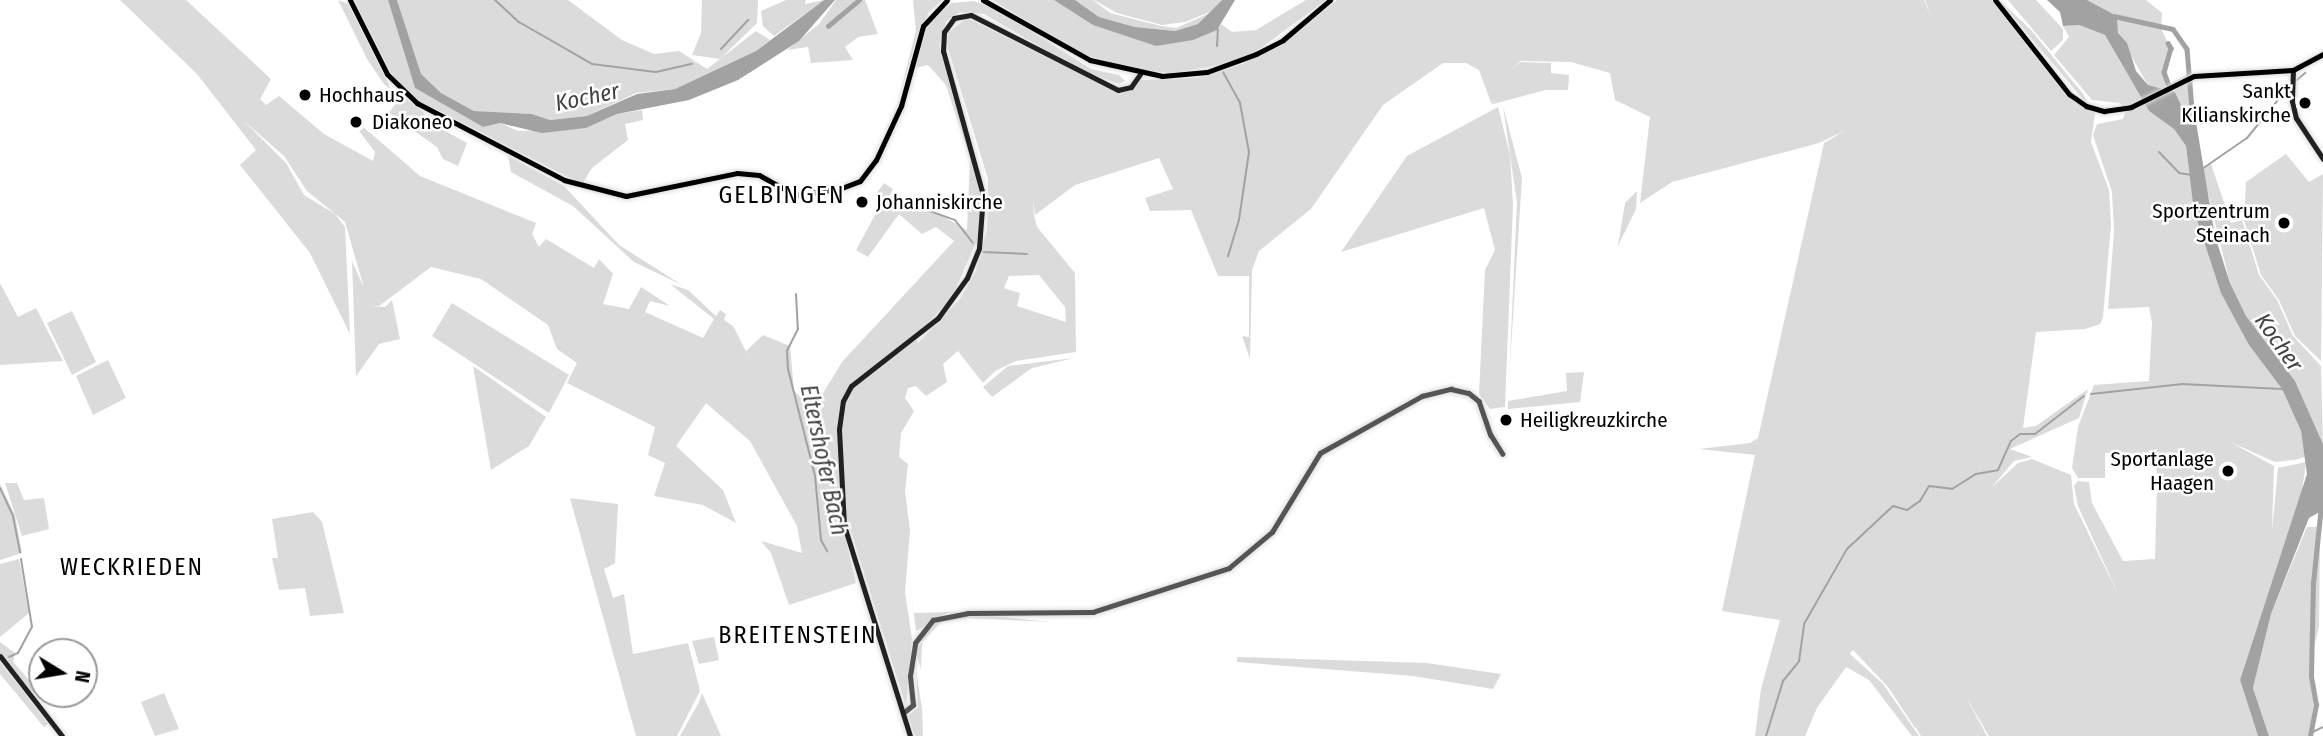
<!DOCTYPE html>
<html>
<head>
<meta charset="utf-8">
<style>
  body { margin:0 }
  #map { position:relative; width:2323px; height:736px; overflow:hidden; background:#fff; font-family:"Fira Sans Condensed",sans-serif }
  div>[style] { position:absolute }
  .green>* { inset:0; background:#dbdbdb }
  .water>* { inset:0; background:#a2a2a2 }
  .stream>* { height:2px; margin:-1px; padding:0 1px; transform-origin:1px; border-radius:1px; background:#a2a2a2 }
  .canal>* { height:4.5px; margin:-2.25px; padding:0 2.25px; transform-origin:2.25px; border-radius:2.25px; background:#a2a2a2 }
  .roads { filter:drop-shadow(0 0 2px #dbdbdb) drop-shadow(0 0 2px #dbdbdb) }
  .tertiary>* { height:4.5px; margin:-2.25px; padding:0 2.25px; transform-origin:2.25px; border-radius:2.25px; background:#545454 }
  .secondary>* { height:5px; margin:-2.5px; padding:0 2.5px; transform-origin:2.5px; border-radius:2.5px; background:#212121 }
  .primary>* { height:5px; margin:-2.5px; padding:0 2.5px; transform-origin:2.5px; border-radius:2.5px; background:#000 }
  .dots>* { width:19px; height:19px; translate:-50% -50%; box-sizing:border-box; border:4px solid #fff; border-radius:50% }
  span { translate:-50% -50%; white-space:nowrap; text-align:center; line-height:1.15; -webkit-text-stroke:5px #fff; paint-order:stroke }
  .poi-label { font-size:21px; color:#000 }
  .right { translate:-100% -50%; text-align:right }
  .left { translate:0 -50%; text-align:left }
  .water-label { font-size:23px; color:#434343; font-style:italic }
  .quarter-label { font-size:24px; color:#000; letter-spacing:2px }
  .north { position:absolute; left:28px; top:638px; width:70px; height:70px; box-sizing:border-box; background:#fff; border:2px solid #999; border-radius:50%; rotate:101deg; font-size:19px; font-weight:700; line-height:28px; text-align:center; color:#000 }
  .north::after { content:''; display:block; margin:auto; width:24px; height:32px; background:#000; clip-path:polygon(50% 0,100% 100%,50% 72%,0 100%) }
</style>
</head>
<body>
<div id="map">
  <div class="green">
    <i style="clip-path:polygon(evenodd,120px 0,186px 0,271px 79px,260px 99px,266px 105px,279px 96px,324px 134px,373px 161px,375px 152px,356px 127px,361px 125px,420px 176px,536px 223px,532px 234px,539px 247px,546px 239px,594px 268px,599px 259px,613px 274px,603px 304px,629px 309px,641px 287px,670px 306px,650px 301px,645px 312px,703px 338px,714px 319px,670px 284px,688px 290px,716px 316px,720px 310px,726px 314px,724px 320px,733px 326px,769px 396px,746px 351px,763px 335px,790px 346px,794px 391px,814px 408px,842px 362px,954px 241px,936px 227px,922px 234px,899px 214px,868px 257px,856px 250px,876px 213px,876px 194px,884px 183px,893px 189px,886px 203px,910px 204px,939px 214px,967px 230px,970px 157px,946px 85px,928px 65px,914px 68px,929px 22px,952px 3px,973px 1px,994px 8px,1091px 69px,1119px 75px,1125px 81px,1119px 84px,1081px 70px,984px 14px,960px 12px,946px 21px,939px 45px,981px 194px,979px 236px,952px 297px,915px 337px,918px 343px,960px 299px,976px 271px,987px 229px,988px 179px,947px 45px,949px 32px,967px 18px,1122px 94px,1140px 80px,1197px 78px,1243px 64px,1297px 33px,1337px 0,1924px 0,1931px 17px,1925px 0,1991px 0,2068px 97px,2095px 113px,2091px 142px,2109px 190px,2111px 225px,2103px 317px,2100px 324px,2085px 329px,2036px 332px,2023px 428px,2036px 426px,2088px 389px,2079px 418px,2010px 449px,2032px 457px,2014px 461px,1991px 488px,2018px 463px,2032px 459px,2071px 475px,2074px 504px,2120px 598px,2078px 506px,2074px 486px,2078px 481px,2089px 482px,2092px 503px,2123px 561px,2155px 559px,2157px 487px,2178px 488px,2184px 481px,2156px 482px,2157px 454px,2105px 453px,2105px 478px,2078px 478px,2072px 468px,2078px 427px,2094px 385px,2149px 381px,2152px 323px,2149px 307px,2108px 309px,2114px 232px,2112px 192px,2093px 135px,2097px 124px,2123px 119px,2126px 111px,2120px 103px,2092px 100px,2054px 55px,2069px 37px,2063px 26px,2079px 25px,2105px 35px,2149px 111px,2174px 129px,2186px 146px,2189px 171px,2249px 345px,2282px 389px,2301px 431px,2305px 457px,2294px 460px,2275px 462px,2230px 442px,2274px 466px,2272px 531px,2278px 468px,2306px 462px,2302px 491px,2240px 680px,2258px 736px,1989px 736px,1965px 695px,1987px 736px,1921px 736px,1916px 728px,1919px 726px,1915px 728px,1888px 687px,1853px 650px,1850px 654px,1883px 684px,1919px 736px,1912px 736px,1869px 680px,1846px 667px,1817px 708px,1805px 736px,1755px 736px,1761px 689px,1780px 620px,1722px 611px,1755px 455px,1699px 449px,1750px 443px,1758px 438px,1824px 143px,1846px 130px,1819px 143px,1672px 182px,1640px 203px,1650px 117px,1615px 100px,1610px 73px,1571px 62px,1520px 61px,1511px 70px,1520px 62px,1551px 63px,1551px 73px,1569px 75px,1568px 90px,1546px 90px,1493px 104px,1494px 98px,1492px 105px,1479px 70px,1466px 63px,1443px 63px,1383px 105px,1311px 209px,1259px 251px,1252px 270px,1250px 359px,1242px 336px,1249px 337px,1249px 276px,1218px 276px,1191px 210px,1150px 211px,1145px 198px,1173px 189px,1159px 158px,1075px 185px,1035px 215px,1033px 200px,1034px 215px,1037px 227px,1075px 273px,1076px 352px,1016px 361px,995px 371px,983px 383px,958px 351px,943px 364px,947px 382px,926px 396px,916px 386px,908px 388px,905px 398px,914px 411px,901px 433px,899px 457px,908px 464px,905px 491px,910px 530px,905px 592px,912px 639px,906px 706px,850px 528px,844px 533px,856px 583px,789px 605px,771px 553px,761px 541px,802px 553px,797px 526px,750px 441px,706px 403px,676px 446px,723px 490px,736px 523px,703px 505px,654px 496px,665px 463px,648px 455px,655px 427px,567px 383px,577px 363px,557px 349px,548px 325px,481px 279px,431px 267px,379px 306px,370px 306px,385px 307px,392px 300px,400px 339px,379px 344px,356px 376px,352px 261px,364px 288px,345px 222px,307px 191px,284px 156px,244px 121px,286px 163px,304px 195px,335px 214px,345px 227px,350px 334px,310px 253px,240px 165px,256px 150px,197px 74px,120px 0,1039px 275px,1065px 307px,1066px 322px,1017px 306px,1020px 293px,1004px 288px,1009px 276px,1039px 275px)"></i>
    <i style="clip-path:polygon(338px 0,348px 4px,390px 87px,423px 112px,429px 122px,467px 143px,458px 166px,443px 159px,437px 147px,389px 113px,400px 97px,384px 84px,367px 59px)"></i>
    <i style="clip-path:polygon(354px 0,388px 0,415px 88px,483px 127px,500px 123px,518px 131px,586px 128px,617px 114px,642px 110px,643px 120px,625px 124px,628px 140px,592px 168px,582px 184px,412px 97px,391px 73px)"></i>
    <i style="clip-path:polygon(397px 0,568px 0,622px 40px,654px 54px,679px 51px,707px 69px,756px 31px,770px 40px,756px 51px,675px 89px,636px 93px,587px 116px,550px 120px,532px 114px,474px 111px,441px 93px,421px 75px)"></i>
    <i style="clip-path:polygon(702px 0,758px 0,757px 23px,720px 59px,692px 55px,701px 33px)"></i>
    <i style="clip-path:polygon(786px 0,806px 0,805px 4px,824px 0,774px 36px,763px 26px,761px 11px)"></i>
    <i style="clip-path:polygon(836px 0,865px 0,878px 34px,858px 37px,845px 47px,853px 60px,811px 63px,808px 47px,787px 50px,819px 24px)"></i>
    <i style="clip-path:polygon(913px 0,942px 0,929px 12px,918px 33px,900px 95px,916px 31px)"></i>
    <i style="clip-path:polygon(993px 0,1054px 0,1156px 46px,1217px 30px,1221px 24px,1232px 32px,1256px 30px,1306px 0,1326px 0,1254px 53px,1220px 65px,1171px 73px,1140px 70px,1082px 54px)"></i>
    <i style="clip-path:polygon(1075px 0,1093px 0,1110px 13px,1161px 26px,1176px 28px,1210px 13px,1198px 24px,1175px 31px,1135px 27px,1099px 17px)"></i>
    <i style="clip-path:polygon(1094px 0,1222px 0,1212px 11px,1185px 22px,1162px 25px,1117px 13px)"></i>
    <i style="clip-path:polygon(1999px 0,2031px 30px,2084px 95px,2087px 104px)"></i>
    <i style="clip-path:polygon(2008px 0,2036px 0,2063px 29px,2063px 40px,2051px 51px)"></i>
    <i style="clip-path:polygon(2087px 0,2146px 0,2162px 13px,2161px 28px,2170px 48px,2163px 73px,2169px 90px,2148px 85px,2118px 33px,2117px 16px)"></i>
    <i style="clip-path:polygon(2189px 74px,2191px 103px,2193px 116px,2182px 107px,2171px 83px)"></i>
    <i style="clip-path:polygon(1503px 106px,1522px 178px,1509px 379px,1517px 203px)"></i>
    <i style="clip-path:polygon(1498px 107px,1510px 155px,1513px 204px,1505px 407px,1490px 409px,1479px 394px,1485px 270px,1495px 250px,1484px 208px,1341px 252px,1407px 156px)"></i>
    <i style="clip-path:polygon(2286px 154px,2309px 182px,2323px 174px,2321px 361px,2295px 336px,2279px 300px,2261px 275px,2244px 220px,2246px 182px)"></i>
    <i style="clip-path:polygon(508px 156px,564px 186px,619px 245px,682px 285px,634px 262px,573px 206px,511px 172px)"></i>
    <i style="clip-path:polygon(2211px 164px,2231px 223px,2242px 220px,2259px 275px,2277px 300px,2293px 336px,2321px 366px,2323px 444px,2295px 381px,2246px 316px,2230px 283px,2202px 169px)"></i>
    <i style="clip-path:polygon(1637px 191px,1636px 209px,1618px 246px,1625px 203px)"></i>
    <i style="clip-path:polygon(0 283px,18px 317px,36px 308px,63px 361px,0 365px)"></i>
    <i style="clip-path:polygon(452px 303px,569px 375px,549px 413px,432px 336px)"></i>
    <i style="clip-path:polygon(72px 311px,96px 362px,72px 375px,47px 323px)"></i>
    <i style="clip-path:polygon(1074px 358px,1032px 368px,992px 397px,983px 387px,1008px 366px)"></i>
    <i style="clip-path:polygon(108px 360px,126px 398px,93px 415px,76px 376px)"></i>
    <i style="clip-path:polygon(473px 366px,546px 417px,529px 446px,491px 470px)"></i>
    <i style="clip-path:polygon(1584px 372px,1580px 402px,1508px 409px,1508px 401px,1567px 391px,1566px 373px)"></i>
    <i style="clip-path:polygon(5px 483px,17px 483px,24px 500px,44px 498px,49px 529px,22px 536px)"></i>
    <i style="clip-path:polygon(0 484px,15px 515px,22px 553px,0 560px)"></i>
    <i style="clip-path:polygon(570px 498px,618px 504px,615px 563px,604px 569px,613px 598px,624px 594px,633px 654px,688px 643px,700px 691px,677px 736px,636px 736px)"></i>
    <i style="clip-path:polygon(313px 512px,322px 522px,344px 613px,310px 616px,305px 588px,279px 590px,272px 558px,278px 558px,272px 519px)"></i>
    <i style="clip-path:polygon(2307px 527px,2319px 527px,2312px 582px,2314px 721px,2309px 736px,2269px 736px,2253px 688px,2271px 614px)"></i>
    <i style="clip-path:polygon(2320px 538px,2319px 627px,2313px 651px,2314px 583px)"></i>
    <i style="clip-path:polygon(19px 559px,29px 613px,0 637px,0 564px)"></i>
    <i style="clip-path:polygon(909px 576px,914px 613px,987px 611px,947px 613px,916px 631px)"></i>
    <i style="clip-path:polygon(984px 615px,1050px 622px,967px 618px,941px 622px,922px 642px,921px 669px,916px 653px,928px 628px,941px 619px)"></i>
    <i style="clip-path:polygon(714px 637px,719px 660px,699px 664px,692px 641px)"></i>
    <i style="clip-path:polygon(0 642px,15px 653px,13px 662px,39px 691px,32px 692px,24px 683px,0 652px)"></i>
    <i style="clip-path:polygon(1237px 657px,1427px 663px,1501px 674px,1493px 689px,1413px 676px,1237px 662px)"></i>
    <i style="clip-path:polygon(0 662px,48px 724px,44px 727px,0 674px)"></i>
    <i style="clip-path:polygon(916px 670px,922px 709px,923px 736px,915px 736px,908px 716px,918px 707px)"></i>
    <i style="clip-path:polygon(164px 693px,179px 729px,155px 736px,141px 702px)"></i>
    <i style="clip-path:polygon(702px 693px,721px 736px,680px 736px,699px 702px)"></i>
  </div>
  <div class="water">
    <i style="clip-path:polygon(388px 0,397px 0,421px 74px,441px 93px,474px 111px,532px 114px,550px 120px,587px 116px,637px 94px,675px 89px,756px 51px,824px 0,835px 0,799px 41px,738px 80px,689px 100px,617px 114px,586px 128px,542px 133px,500px 123px,483px 127px,415px 88px)"></i>
    <i style="clip-path:polygon(1054px 0,1075px 0,1099px 17px,1135px 27px,1175px 31px,1198px 24px,1222px 0,1235px 0,1217px 30px,1193px 40px,1156px 46px,1093px 25px)"></i>
    <i style="clip-path:polygon(2047px 0,2087px 0,2117px 16px,2118px 33px,2127px 43px,2136px 71px,2148px 85px,2175px 92px,2182px 107px,2195px 116px,2215px 236px,2230px 283px,2246px 316px,2295px 381px,2323px 444px,2323px 510px,2309px 518px,2271px 614px,2253px 688px,2269px 736px,2258px 736px,2240px 680px,2307px 474px,2301px 431px,2282px 389px,2249px 345px,2221px 293px,2194px 211px,2186px 146px,2174px 129px,2149px 111px,2105px 35px,2079px 25px,2063px 26px,2060px 12px)"></i>
  </div>
  <div class="stream">
    <i style="left:495px;top:0;width:33px;rotate:43deg"></i>
    <i style="left:519px;top:22px;width:84px;rotate:29.9deg"></i>
    <i style="left:592px;top:64px;width:64px;rotate:7.1deg"></i>
    <i style="left:656px;top:72px;width:37px;rotate:-13deg"></i>
    <i style="left:1217px;top:46px;width:17px;rotate:-87deg"></i>
    <i style="left:721px;top:49px;width:40px;rotate:-47deg"></i>
    <i style="left:1223px;top:72px;width:35px;rotate:61deg"></i>
    <i style="left:1240px;top:103px;width:50px;rotate:79.6deg"></i>
    <i style="left:1249px;top:152px;width:69px;rotate:98.4deg"></i>
    <i style="left:1239px;top:220px;width:38px;rotate:107deg"></i>
    <i style="left:2297px;top:80px;width:11px;rotate:-41deg"></i>
    <i style="left:2159px;top:152px;width:29px;rotate:46deg"></i>
    <i style="left:2179px;top:173px;width:13px;rotate:9deg"></i>
    <i style="left:2202px;top:169px;width:55px;rotate:-34.6deg"></i>
    <i style="left:2247px;top:138px;width:63px;rotate:-50.8deg"></i>
    <i style="left:910px;top:204px;width:48px;rotate:19.6deg"></i>
    <i style="left:955px;top:220px;width:29px;rotate:52deg"></i>
    <i style="left:983px;top:252px;width:44px;rotate:2.6deg"></i>
    <i style="left:796px;top:294px;width:35px;rotate:87deg"></i>
    <i style="left:798px;top:329px;width:25px;rotate:117deg"></i>
    <i style="left:787px;top:351px;width:18px;rotate:87deg"></i>
    <i style="left:788px;top:369px;width:110px;rotate:75.8deg"></i>
    <i style="left:815px;top:476px;width:64px;rotate:84.6deg"></i>
    <i style="left:821px;top:540px;width:13px;rotate:61deg"></i>
    <i style="left:2091px;top:394px;width:92px;rotate:-6.3deg"></i>
    <i style="left:2182px;top:384px;width:100px;rotate:2.9deg"></i>
    <i style="left:0;top:488px;width:31px;rotate:65deg"></i>
    <i style="left:13px;top:516px;width:37px;rotate:79deg"></i>
    <i style="left:9px;top:657px;width:10px;rotate:-24deg"></i>
    <i style="left:18px;top:653px;width:30px;rotate:-62deg"></i>
    <i style="left:32px;top:627px;width:69px;rotate:-99.2deg"></i>
    <i style="left:2311px;top:733px;width:13px;rotate:-27deg"></i>
    <i style="left:1766px;top:736px;width:58px;rotate:-72.8deg"></i>
    <i style="left:1783px;top:681px;width:26px;rotate:-51deg"></i>
    <i style="left:1799px;top:661px;width:37px;rotate:-82deg"></i>
    <i style="left:1804px;top:624px;width:86px;rotate:-60.2deg"></i>
    <i style="left:1847px;top:549px;width:63px;rotate:-43.1deg"></i>
    <i style="left:1893px;top:506px;width:15px;rotate:16deg"></i>
    <i style="left:1907px;top:510px;width:16px;rotate:-35deg"></i>
    <i style="left:1920px;top:501px;width:17px;rotate:-59deg"></i>
    <i style="left:1929px;top:486px;width:23px;rotate:7deg"></i>
    <i style="left:1952px;top:489px;width:28px;rotate:-32deg"></i>
    <i style="left:1976px;top:474px;width:22px;rotate:-10deg"></i>
    <i style="left:1998px;top:470px;width:32px;rotate:-66deg"></i>
    <i style="left:2011px;top:441px;width:11px;rotate:-38deg"></i>
    <i style="left:2020px;top:434px;width:15px"></i>
    <i style="left:2035px;top:434px;width:62px;rotate:-37.8deg"></i>
  </div>
  <div class="canal">
    <i style="left:2114px;top:16px;width:60px;rotate:12.4deg"></i>
    <i style="left:2173px;top:29px;width:24px;rotate:55deg"></i>
    <i style="left:2187px;top:49px;width:71px;rotate:85.2deg"></i>
    <i style="left:828px;top:26px;width:40px;rotate:-40deg"></i>
    <i style="left:2168px;top:43px;width:6px;rotate:59deg"></i>
    <i style="left:2171px;top:48px;width:25px;rotate:106deg"></i>
    <i style="left:2164px;top:72px;width:20px;rotate:70deg"></i>
    <i style="left:2310px;top:736px;width:32px;rotate:-79deg"></i>
    <i style="left:2316px;top:705px;width:29px;rotate:-100deg"></i>
    <i style="left:2311px;top:676px;width:93px;rotate:-88.8deg"></i>
    <i style="left:2313px;top:583px;width:78px;rotate:-84.1deg"></i>
  </div>
  <div class="roads">
    <div class="tertiary">
      <i style="left:903px;top:713px;width:13px;rotate:-39deg"></i>
      <i style="left:913px;top:705px;width:29px;rotate:-96deg"></i>
      <i style="left:910px;top:676px;width:33px;rotate:-81deg"></i>
      <i style="left:915px;top:643px;width:29px;rotate:-52deg"></i>
      <i style="left:933px;top:620px;width:36px;rotate:-11deg"></i>
      <i style="left:968px;top:613px;width:125px;rotate:-0.5deg"></i>
      <i style="left:1093px;top:612px;width:143px;rotate:-17.9deg"></i>
      <i style="left:1229px;top:568px;width:56px;rotate:-39.9deg"></i>
      <i style="left:1272px;top:532px;width:92px;rotate:-58.7deg"></i>
      <i style="left:1320px;top:453px;width:117px;rotate:-29.2deg"></i>
      <i style="left:1422px;top:396px;width:30px;rotate:-14deg"></i>
      <i style="left:1451px;top:389px;width:18px;rotate:13deg"></i>
      <i style="left:1469px;top:393px;width:13px;rotate:39deg"></i>
      <i style="left:1479px;top:401px;width:36px;rotate:71deg"></i>
      <i style="left:1491px;top:435px;width:22px;rotate:58deg"></i>
    </div>
    <div class="secondary">
      <i style="left:2293px;top:70px;width:31px;rotate:92deg"></i>
      <i style="left:2292px;top:101px;width:17px;rotate:77deg"></i>
      <i style="left:2296px;top:118px;width:49px;rotate:56.6deg"></i>
      <i style="left:0;top:656px;width:101px;rotate:52.2deg"></i>
      <i style="left:910px;top:736px;width:221px;rotate:-107.4deg"></i>
      <i style="left:844px;top:525px;width:96px;rotate:-93deg"></i>
      <i style="left:839px;top:429px;width:28px;rotate:-82deg"></i>
      <i style="left:843px;top:401px;width:17px;rotate:-62deg"></i>
      <i style="left:851px;top:386px;width:110px;rotate:-38deg"></i>
      <i style="left:938px;top:318px;width:49px;rotate:-54.1deg"></i>
      <i style="left:967px;top:278px;width:32px;rotate:-68deg"></i>
      <i style="left:979px;top:248px;width:53px;rotate:-85.7deg"></i>
      <i style="left:983px;top:195px;width:149px;rotate:-105.5deg"></i>
      <i style="left:943px;top:51px;width:19px;rotate:-87deg"></i>
      <i style="left:944px;top:32px;width:17px;rotate:-54deg"></i>
      <i style="left:954px;top:18px;width:17px;rotate:-10deg"></i>
      <i style="left:971px;top:15px;width:165px;rotate:27deg"></i>
      <i style="left:1118px;top:90px;width:13px;rotate:-13deg"></i>
      <i style="left:1131px;top:87px;width:16px;rotate:-55deg"></i>
    </div>
    <div class="primary">
      <i style="left:350px;top:0;width:83px;rotate:63.4deg"></i>
      <i style="left:387px;top:74px;width:42px;rotate:44deg"></i>
      <i style="left:417px;top:103px;width:166px;rotate:27.6deg"></i>
      <i style="left:564px;top:180px;width:64px;rotate:14.5deg"></i>
      <i style="left:626px;top:196px;width:113px;rotate:-11.7deg"></i>
      <i style="left:737px;top:173px;width:22px;rotate:5deg"></i>
      <i style="left:759px;top:175px;width:41px;rotate:29.1deg"></i>
      <i style="left:795px;top:195px;width:44px;rotate:-7.8deg"></i>
      <i style="left:839px;top:189px;width:22px;rotate:-21deg"></i>
      <i style="left:860px;top:181px;width:26px;rotate:-53deg"></i>
      <i style="left:876px;top:160px;width:60px;rotate:-65.2deg"></i>
      <i style="left:901px;top:106px;width:83px;rotate:-74.6deg"></i>
      <i style="left:923px;top:26px;width:35px;rotate:-47deg"></i>
      <i style="left:983px;top:0;width:123px;rotate:29.3deg"></i>
      <i style="left:1090px;top:60px;width:74px;rotate:12.5deg"></i>
      <i style="left:1162px;top:76px;width:45px;rotate:-5.1deg"></i>
      <i style="left:1207px;top:72px;width:52px;rotate:-20.2deg"></i>
      <i style="left:1256px;top:54px;width:30px;rotate:-27deg"></i>
      <i style="left:1283px;top:40px;width:62px;rotate:-40.4deg"></i>
      <i style="left:1995px;top:0;width:120px;rotate:51.8deg"></i>
      <i style="left:2069px;top:94px;width:21px;rotate:35deg"></i>
      <i style="left:2086px;top:106px;width:19px;rotate:16deg"></i>
      <i style="left:2104px;top:111px;width:27px;rotate:-8deg"></i>
      <i style="left:2131px;top:107px;width:70px;rotate:-26.2deg"></i>
      <i style="left:2194px;top:76px;width:99px;rotate:-3.5deg"></i>
      <i style="left:2293px;top:70px;width:34px;rotate:-28deg"></i>
    </div>
  </div>
  <div class="dots">
    <i style="left:305px;top:95px;background:#000"></i>
    <i style="left:2305px;top:103px;background:#000"></i>
    <i style="left:356px;top:122px;background:#000"></i>
    <i style="left:862px;top:202px;background:#000"></i>
    <i style="left:2284px;top:223px;background:#000"></i>
    <i style="left:1506px;top:420px;background:#000"></i>
    <i style="left:2228px;top:471px;background:#000"></i>
  </div>
  <div class="poi-label">
    <span class="right" style="left:2291px;top:103px">Sankt<br>Kilianskirche</span>
    <span class="left" style="left:319px;top:95px">Hochhaus</span>
    <span class="left" style="left:372px;top:122px">Diakoneo</span>
    <span class="left" style="left:876px;top:202px">Johanniskirche</span>
    <span class="right" style="left:2270px;top:223px">Sportzentrum<br>Steinach</span>
    <span class="left" style="left:1520px;top:420px">Heiligkreuzkirche</span>
    <span class="right" style="left:2214px;top:471px">Sportanlage<br>Haagen</span>
  </div>
  <div class="water-label">
    <span style="left:587px;top:97px;rotate:-12deg">Kocher</span>
    <span style="left:2279px;top:342px;rotate:55deg">Kocher</span>
    <span style="left:824px;top:460px;rotate:78deg">Eltershofer Bach</span>
  </div>
  <div class="quarter-label">
    <span style="left:782px;top:196px">GELBINGEN</span>
    <span style="left:132px;top:568px">WECKRIEDEN</span>
    <span style="left:798px;top:636px">BREITENSTEIN</span>
  </div>
  <div class="north">N</div>
</div>
</body>
</html>
